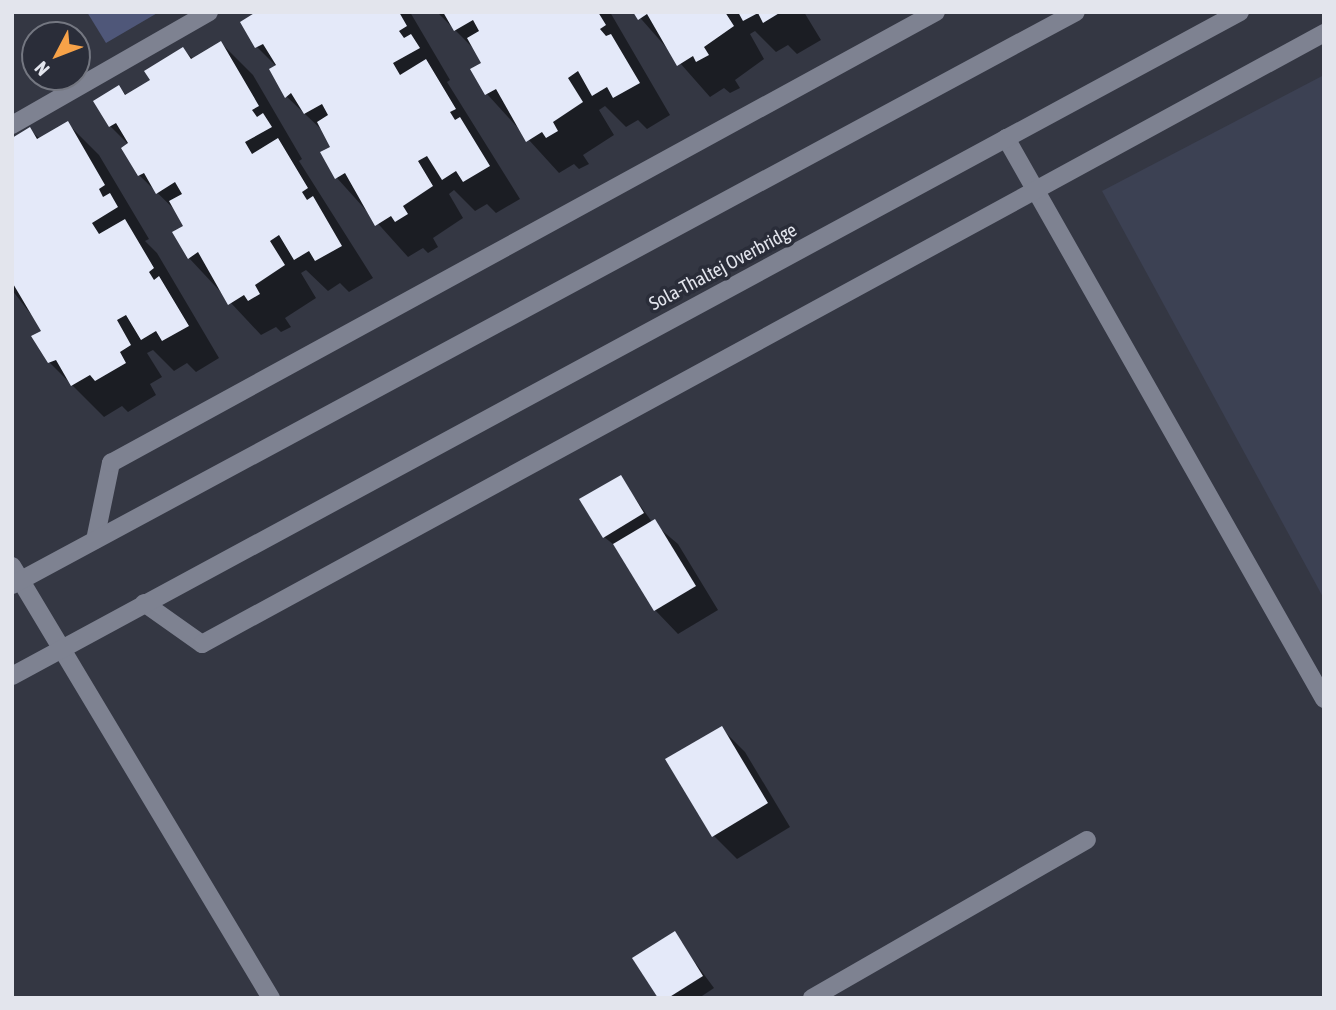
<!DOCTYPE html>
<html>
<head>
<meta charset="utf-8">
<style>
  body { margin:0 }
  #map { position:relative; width:1336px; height:1010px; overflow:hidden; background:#343743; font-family:"Asap Condensed",sans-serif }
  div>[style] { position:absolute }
  .built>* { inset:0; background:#3c4153 }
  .green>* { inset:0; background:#4f5779 }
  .shadow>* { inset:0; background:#0007 }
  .building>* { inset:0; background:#e4e9f9 }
  .minor>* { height:18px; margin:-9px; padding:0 9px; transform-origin:9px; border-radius:9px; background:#7e8291 }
  .tertiary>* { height:18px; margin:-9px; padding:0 9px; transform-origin:9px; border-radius:9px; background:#7e8291 }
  span { translate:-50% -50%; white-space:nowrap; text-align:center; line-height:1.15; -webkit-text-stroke:7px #2a2d39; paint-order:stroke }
  .street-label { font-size:19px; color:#e3e5ed }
  .frame { position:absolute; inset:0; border:14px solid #e3e5ed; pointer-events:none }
  .north { position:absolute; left:21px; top:21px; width:70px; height:70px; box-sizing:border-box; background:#2a2d39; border:2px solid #747781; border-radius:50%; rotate:228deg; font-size:19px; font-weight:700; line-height:28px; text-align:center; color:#e3e5ed }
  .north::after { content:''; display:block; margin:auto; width:24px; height:32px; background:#f7a248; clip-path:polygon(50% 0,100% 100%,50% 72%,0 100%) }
</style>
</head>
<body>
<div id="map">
  <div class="built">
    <i style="clip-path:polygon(1324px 75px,1324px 599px,1102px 191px)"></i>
  </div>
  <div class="green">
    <i style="clip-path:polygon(87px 12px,159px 12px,106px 43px)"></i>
  </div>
  <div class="shadow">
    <i style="clip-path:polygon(281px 12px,410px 12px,450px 80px,447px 82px,520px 199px,496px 213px,487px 204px,475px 211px,454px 190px,449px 194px,463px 218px,433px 238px,438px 247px,428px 253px,423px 248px,408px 257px,337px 178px,333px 147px,325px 133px,286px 96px,276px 66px,257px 47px)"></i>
    <i style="clip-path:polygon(437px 12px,610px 12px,670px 115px,647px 129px,638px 120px,626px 127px,605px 106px,599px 110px,614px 135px,583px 155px,589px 164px,579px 169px,574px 164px,559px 173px,487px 94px,473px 69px,484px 63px,476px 51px)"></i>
    <i style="clip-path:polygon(635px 12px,804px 12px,821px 40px,797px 54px,788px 45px,776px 52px,755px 31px,750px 34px,764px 59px,735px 80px,740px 88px,730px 93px,724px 88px,710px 97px)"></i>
    <i style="clip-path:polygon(221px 43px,253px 75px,302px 159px,299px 161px,373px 278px,349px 292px,340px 283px,328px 291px,306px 270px,301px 273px,316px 298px,285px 318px,291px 327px,281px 332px,276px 327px,261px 335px,189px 258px,185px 227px,177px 212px,139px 175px,129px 145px,110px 126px,119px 87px,127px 96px,152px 80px,183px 49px,194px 60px)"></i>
    <i style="clip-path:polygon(67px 123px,99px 155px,149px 239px,145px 241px,157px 253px,219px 358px,196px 372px,187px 363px,174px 371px,153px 350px,147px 353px,162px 377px,150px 384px,156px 395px,128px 412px,122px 406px,104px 417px,49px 362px,44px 331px,12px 290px,12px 140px,30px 130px,40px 139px)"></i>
    <i style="clip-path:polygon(620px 477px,652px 522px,678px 544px,718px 610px,678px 634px,655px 610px,618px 548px,604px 537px)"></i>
    <i style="clip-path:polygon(721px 728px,745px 752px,790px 827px,737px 859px,714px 836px)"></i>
    <i style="clip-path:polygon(674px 934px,714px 988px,699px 998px,660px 998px)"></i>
  </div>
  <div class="building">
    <i style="clip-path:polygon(256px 12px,399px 12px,407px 26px,399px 31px,404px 38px,411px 34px,420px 48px,393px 63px,400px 75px,426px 59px,456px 109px,450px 112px,455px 120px,460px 117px,490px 166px,463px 182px,456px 171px,442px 180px,427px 156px,418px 161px,433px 186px,403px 206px,408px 214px,395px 222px,391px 216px,375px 226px,345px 173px,335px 179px,320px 152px,330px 147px,317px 122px,328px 115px,322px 104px,304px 114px,291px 93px,285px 98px,269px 69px,276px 65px,263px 44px,255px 48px,240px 22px)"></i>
    <i style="clip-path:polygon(443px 12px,598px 12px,606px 25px,600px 29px,606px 36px,611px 34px,640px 83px,613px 98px,607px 87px,592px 96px,578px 71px,568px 78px,583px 102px,553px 122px,558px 131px,546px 138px,542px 132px,526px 142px,496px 89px,485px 95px,470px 69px,481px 63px,467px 38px,479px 31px,473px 20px,454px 31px)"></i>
    <i style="clip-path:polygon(633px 12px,725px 12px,734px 26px,704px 47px,709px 55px,696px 62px,693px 56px,677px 66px,647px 14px,638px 20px)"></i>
    <i style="clip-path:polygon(738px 12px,781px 12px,763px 23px,758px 13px,743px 21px)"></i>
    <i style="clip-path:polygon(221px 41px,259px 106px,252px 110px,257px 117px,263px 113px,272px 127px,245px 142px,252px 154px,278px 138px,308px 188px,302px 192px,307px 200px,313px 196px,342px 246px,315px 261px,309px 251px,294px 260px,279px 235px,270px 241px,285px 265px,255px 285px,260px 294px,248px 301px,244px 295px,228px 305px,198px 252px,188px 259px,172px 232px,183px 226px,169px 201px,182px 194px,175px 182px,156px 194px,144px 173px,138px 176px,121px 148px,128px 143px,116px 123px,109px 127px,93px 101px,119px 85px,125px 95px,150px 80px,144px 71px,183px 47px,191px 59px)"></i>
    <i style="clip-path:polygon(68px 121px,105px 185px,99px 189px,103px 197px,110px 193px,118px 207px,92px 223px,99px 234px,125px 219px,154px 268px,149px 272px,154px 280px,159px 276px,189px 326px,162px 341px,156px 331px,141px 340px,126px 315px,117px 320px,131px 345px,120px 352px,126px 363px,95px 381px,90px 375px,71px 386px,56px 360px,48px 363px,31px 336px,41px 331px,12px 282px,12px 138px,30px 127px,37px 139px)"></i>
    <i style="clip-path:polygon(621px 475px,644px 513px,603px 538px,579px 499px)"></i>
    <i style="clip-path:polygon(655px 519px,696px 586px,654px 611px,613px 544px)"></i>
    <i style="clip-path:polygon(722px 726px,768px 803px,712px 837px,665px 759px)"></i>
    <i style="clip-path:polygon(675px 931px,703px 976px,668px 998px,658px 998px,632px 958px)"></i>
  </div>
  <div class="minor">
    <i style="left:12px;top:125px;width:227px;rotate:-29.8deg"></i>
    <i style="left:1006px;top:138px;width:645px;rotate:60.45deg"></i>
    <i style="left:95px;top:540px;width:79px;rotate:-78.3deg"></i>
    <i style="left:111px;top:463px;width:940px;rotate:-28.66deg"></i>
    <i style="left:12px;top:566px;width:504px;rotate:59.06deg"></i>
    <i style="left:144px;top:603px;width:71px;rotate:35.3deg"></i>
    <i style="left:202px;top:644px;width:1278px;rotate:-28.57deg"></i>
    <i style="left:812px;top:998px;width:317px;rotate:-29.9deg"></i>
  </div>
  <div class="tertiary">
    <i style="left:12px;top:585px;width:1208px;rotate:-28.3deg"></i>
    <i style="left:12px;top:676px;width:1396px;rotate:-28.4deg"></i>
  </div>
  <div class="street-label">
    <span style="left:723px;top:267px;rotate:-28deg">Sola-Thaltej Overbridge</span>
  </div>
  <div class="frame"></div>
  <div class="north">N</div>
</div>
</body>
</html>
